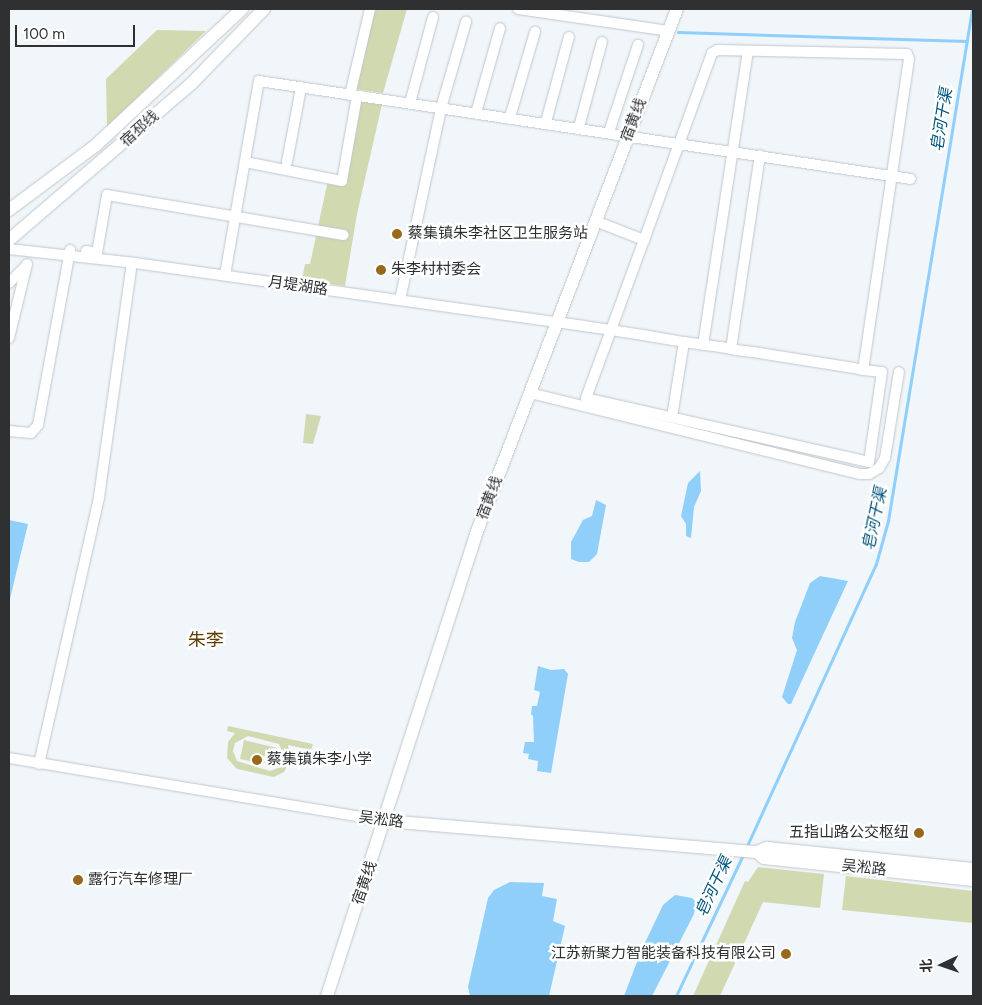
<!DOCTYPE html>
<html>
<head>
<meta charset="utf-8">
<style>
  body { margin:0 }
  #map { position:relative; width:982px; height:1005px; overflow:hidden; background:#f0f6fa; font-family:Figtree,"Noto Sans SC",sans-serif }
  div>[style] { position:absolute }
  .green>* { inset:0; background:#d1d9b1 }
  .water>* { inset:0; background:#8fcffa }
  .stream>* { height:2.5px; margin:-1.25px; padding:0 1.25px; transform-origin:1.25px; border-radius:1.25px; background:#8fcffa }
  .roads { filter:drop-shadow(0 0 1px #c0c6ca) drop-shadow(0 0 1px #c0c6ca) }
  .minor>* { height:10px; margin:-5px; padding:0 5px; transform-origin:5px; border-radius:5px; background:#fff }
  .major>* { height:12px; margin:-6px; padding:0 6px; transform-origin:6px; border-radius:6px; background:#fff }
  .dots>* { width:14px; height:14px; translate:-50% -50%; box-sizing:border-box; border:2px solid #fff; border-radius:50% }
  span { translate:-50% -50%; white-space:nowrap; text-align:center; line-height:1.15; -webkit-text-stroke:5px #fff; paint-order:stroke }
  .street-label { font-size:15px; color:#2e3032 }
  .poi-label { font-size:15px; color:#2e3032 }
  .left { translate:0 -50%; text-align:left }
  .right { translate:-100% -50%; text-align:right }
  .water-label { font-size:16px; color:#00547c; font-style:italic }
  .quarter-label { font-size:18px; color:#5e3e05 }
  .frame { position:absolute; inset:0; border:10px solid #2e3032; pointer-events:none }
  .north { position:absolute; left:917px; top:940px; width:50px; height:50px; -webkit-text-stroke:4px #fff; paint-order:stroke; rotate:267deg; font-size:14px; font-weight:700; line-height:20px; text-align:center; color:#2e3032 }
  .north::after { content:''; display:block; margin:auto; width:18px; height:22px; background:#2e3032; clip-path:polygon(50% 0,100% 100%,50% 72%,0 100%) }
  .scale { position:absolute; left:15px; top:25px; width:120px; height:22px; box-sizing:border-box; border:2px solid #2e3032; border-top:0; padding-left:6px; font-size:15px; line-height:18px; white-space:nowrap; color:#2e3032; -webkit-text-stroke:4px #fff; paint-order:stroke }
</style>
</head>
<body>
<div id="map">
  <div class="green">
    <i style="clip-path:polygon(373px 9px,407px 9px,383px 93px,355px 89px)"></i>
    <i style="clip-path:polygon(157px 30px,206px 31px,107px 127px,106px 79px)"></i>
    <i style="clip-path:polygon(359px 101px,382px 104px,357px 214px,345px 286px,302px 280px,305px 264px,310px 264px,328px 180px,344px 182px)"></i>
    <i style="clip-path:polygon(306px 414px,321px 416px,313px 444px,303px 443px)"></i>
    <i style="clip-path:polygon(evenodd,228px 726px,313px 744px,311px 750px,288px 745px,290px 761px,284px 772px,274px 777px,237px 769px,227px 758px,228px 742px,235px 733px,227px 731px,228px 726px,248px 736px,279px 744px,284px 755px,281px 767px,270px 771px,237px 761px,233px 751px,235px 743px,248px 736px)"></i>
    <i style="clip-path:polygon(244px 740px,277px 748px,273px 766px,240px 759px)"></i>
    <i style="clip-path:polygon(758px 867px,824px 874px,820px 908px,763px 902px,720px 996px,693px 996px,745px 881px,748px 882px)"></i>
    <i style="clip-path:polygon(846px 876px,973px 891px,973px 923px,842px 910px)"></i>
  </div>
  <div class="water">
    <i style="clip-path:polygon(700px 471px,701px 491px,694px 507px,691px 538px,686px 536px,686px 524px,681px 516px,688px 483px)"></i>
    <i style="clip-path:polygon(596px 500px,606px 505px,597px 554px,589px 562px,579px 562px,571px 559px,571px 542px,583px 520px,592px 516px)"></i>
    <i style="clip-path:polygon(9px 520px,28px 524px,9px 603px)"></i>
    <i style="clip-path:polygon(820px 576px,848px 581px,791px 704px,788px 704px,782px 697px,797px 650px,792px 638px,795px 622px,810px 583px)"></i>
    <i style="clip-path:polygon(538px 666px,551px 670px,564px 669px,568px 674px,551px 773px,537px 771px,538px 761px,528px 759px,529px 754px,523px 753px,525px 742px,534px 742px,533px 716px,531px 714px,532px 706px,537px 706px,540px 692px,534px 690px)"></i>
    <i style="clip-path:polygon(510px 882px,544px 883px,542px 896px,557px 899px,553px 921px,565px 926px,549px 996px,470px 996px,468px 987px,488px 898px,494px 890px)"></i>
    <i style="clip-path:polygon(675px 895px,692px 898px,696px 902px,694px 914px,652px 996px,624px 996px,642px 949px,663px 905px)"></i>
  </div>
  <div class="stream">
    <i style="left:678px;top:32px;width:289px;rotate:1.8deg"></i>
    <i style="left:746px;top:848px;width:312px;rotate:-65.4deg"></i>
    <i style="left:876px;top:564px;width:45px;rotate:-74.4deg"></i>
    <i style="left:888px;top:521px;width:519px;rotate:-80.68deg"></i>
    <i style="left:676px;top:996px;width:156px;rotate:-64.6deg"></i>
  </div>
  <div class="roads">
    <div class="minor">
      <i style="left:518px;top:9px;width:152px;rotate:8.3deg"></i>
      <i style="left:350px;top:95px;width:88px;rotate:-76.9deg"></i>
      <i style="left:410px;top:103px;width:89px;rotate:-75deg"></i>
      <i style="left:476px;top:113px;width:88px;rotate:-74.2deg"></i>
      <i style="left:510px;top:117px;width:89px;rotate:-73.6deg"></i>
      <i style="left:546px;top:122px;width:88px;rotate:-74.9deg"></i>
      <i style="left:579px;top:127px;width:88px;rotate:-74.9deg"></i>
      <i style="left:609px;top:132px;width:92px;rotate:-71.6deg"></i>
      <i style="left:245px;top:162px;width:99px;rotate:11.1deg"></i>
      <i style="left:342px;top:181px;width:86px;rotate:-80deg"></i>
      <i style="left:287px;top:162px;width:75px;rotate:-79.3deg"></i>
      <i style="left:595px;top:221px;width:53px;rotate:21.2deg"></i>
      <i style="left:9px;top:249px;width:127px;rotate:6.3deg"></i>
      <i style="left:135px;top:263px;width:425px;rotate:8deg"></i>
      <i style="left:556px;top:322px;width:27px;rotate:8deg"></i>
      <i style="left:583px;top:326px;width:28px;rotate:8deg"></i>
      <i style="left:611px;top:330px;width:32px;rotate:9deg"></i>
      <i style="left:643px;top:335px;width:42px;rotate:9.7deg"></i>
      <i style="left:684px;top:342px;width:37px;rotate:8deg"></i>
      <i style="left:721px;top:347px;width:15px;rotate:11deg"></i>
      <i style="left:736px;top:350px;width:23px;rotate:7deg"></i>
      <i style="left:759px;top:353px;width:96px;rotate:9deg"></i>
      <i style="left:854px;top:368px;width:9px;rotate:13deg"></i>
      <i style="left:863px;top:370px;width:19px;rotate:6deg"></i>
      <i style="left:882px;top:372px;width:91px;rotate:98.2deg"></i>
      <i style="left:869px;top:462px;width:290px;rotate:-167.3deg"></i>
      <i style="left:586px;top:398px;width:72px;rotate:-69.8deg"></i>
      <i style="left:611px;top:330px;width:96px;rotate:-69.9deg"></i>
      <i style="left:644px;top:240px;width:199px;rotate:-70deg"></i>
      <i style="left:712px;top:53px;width:7px;rotate:-27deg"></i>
      <i style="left:718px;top:50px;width:189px;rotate:1.2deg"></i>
      <i style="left:907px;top:54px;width:5px;rotate:68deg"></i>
      <i style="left:909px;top:59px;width:314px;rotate:98.4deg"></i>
      <i style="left:86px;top:251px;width:11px;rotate:10deg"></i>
      <i style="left:97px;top:253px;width:59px;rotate:-80.2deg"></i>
      <i style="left:107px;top:195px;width:240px;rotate:9.6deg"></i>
      <i style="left:225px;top:275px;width:197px;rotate:-80.1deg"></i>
      <i style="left:259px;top:81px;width:659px;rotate:8.55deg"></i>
      <i style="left:9px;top:283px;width:24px;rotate:-45deg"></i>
      <i style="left:400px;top:300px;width:196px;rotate:-77.9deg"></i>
      <i style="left:441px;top:108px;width:90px;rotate:-73.8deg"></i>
      <i style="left:9px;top:338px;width:76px;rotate:-76.3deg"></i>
      <i style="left:703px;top:345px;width:297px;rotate:-81.3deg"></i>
      <i style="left:731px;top:349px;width:196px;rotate:-81.5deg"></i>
      <i style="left:530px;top:393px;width:340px;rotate:13.8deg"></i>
      <i style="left:860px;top:474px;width:9px"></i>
      <i style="left:869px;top:474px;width:12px;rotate:-31deg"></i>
      <i style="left:879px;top:468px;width:12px;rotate:-59deg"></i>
      <i style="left:885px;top:458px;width:87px;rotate:-80.8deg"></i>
      <i style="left:672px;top:417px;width:76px;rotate:-80.9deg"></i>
      <i style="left:9px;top:431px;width:22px;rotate:5deg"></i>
      <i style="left:31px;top:433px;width:11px;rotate:-49deg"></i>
      <i style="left:38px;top:425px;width:178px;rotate:-79.6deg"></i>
      <i style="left:9px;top:758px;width:382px;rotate:9.5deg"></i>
      <i style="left:39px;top:764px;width:274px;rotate:-77.3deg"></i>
      <i style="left:99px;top:497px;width:236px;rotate:-82deg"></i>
    </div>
    <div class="major">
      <i style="left:9px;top:210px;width:107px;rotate:-36.7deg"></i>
      <i style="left:95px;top:146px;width:201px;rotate:-43deg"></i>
      <i style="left:9px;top:240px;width:240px;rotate:-40.6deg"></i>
      <i style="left:191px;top:84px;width:105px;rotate:-45.8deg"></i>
      <i style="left:386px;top:821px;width:372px;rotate:4.8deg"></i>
      <i style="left:757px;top:852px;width:11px;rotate:-22deg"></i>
      <i style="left:767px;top:848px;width:207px;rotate:5.8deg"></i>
      <i style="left:757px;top:852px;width:9px;rotate:41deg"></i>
      <i style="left:764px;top:858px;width:210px;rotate:6deg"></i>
      <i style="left:327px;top:996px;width:485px;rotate:-72.1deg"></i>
      <i style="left:476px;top:534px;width:562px;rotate:-69.05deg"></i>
    </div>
  </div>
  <div class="dots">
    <i style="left:397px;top:234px;background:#98691a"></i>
    <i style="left:381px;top:270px;background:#98691a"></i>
    <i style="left:257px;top:760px;background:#98691a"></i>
    <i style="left:919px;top:833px;background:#98691a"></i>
    <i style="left:78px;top:880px;background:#98691a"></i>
    <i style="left:786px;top:954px;background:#98691a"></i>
  </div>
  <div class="street-label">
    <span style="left:634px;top:120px;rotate:-69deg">宿黄线</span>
    <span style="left:140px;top:129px;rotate:-42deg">宿邳线</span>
    <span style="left:298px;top:286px;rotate:8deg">月堤湖路</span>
    <span style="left:490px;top:498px;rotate:-69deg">宿黄线</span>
    <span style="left:381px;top:820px;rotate:7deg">吴淞路</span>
    <span style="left:864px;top:868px;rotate:6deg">吴淞路</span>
    <span style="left:365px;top:883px;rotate:-71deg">宿黄线</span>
  </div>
  <div class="poi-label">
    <span class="left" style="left:408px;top:234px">蔡集镇朱李社区卫生服务站</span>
    <span class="left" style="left:391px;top:270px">朱李村村委会</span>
    <span class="left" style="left:267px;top:760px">蔡集镇朱李小学</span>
    <span class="right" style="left:909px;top:833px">五指山路公交枢纽</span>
    <span class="left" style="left:88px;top:880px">露行汽车修理厂</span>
    <span class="right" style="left:776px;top:954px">江苏新聚力智能装备科技有限公司</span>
  </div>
  <div class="water-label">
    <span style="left:942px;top:120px;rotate:-81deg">皂河干渠</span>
    <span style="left:875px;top:519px;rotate:-78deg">皂河干渠</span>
    <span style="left:714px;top:887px;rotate:-65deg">皂河干渠</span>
  </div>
  <div class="quarter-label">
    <span style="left:206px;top:640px">朱李</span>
  </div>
  <div class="frame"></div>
  <div class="north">北</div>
  <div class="scale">100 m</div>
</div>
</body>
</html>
